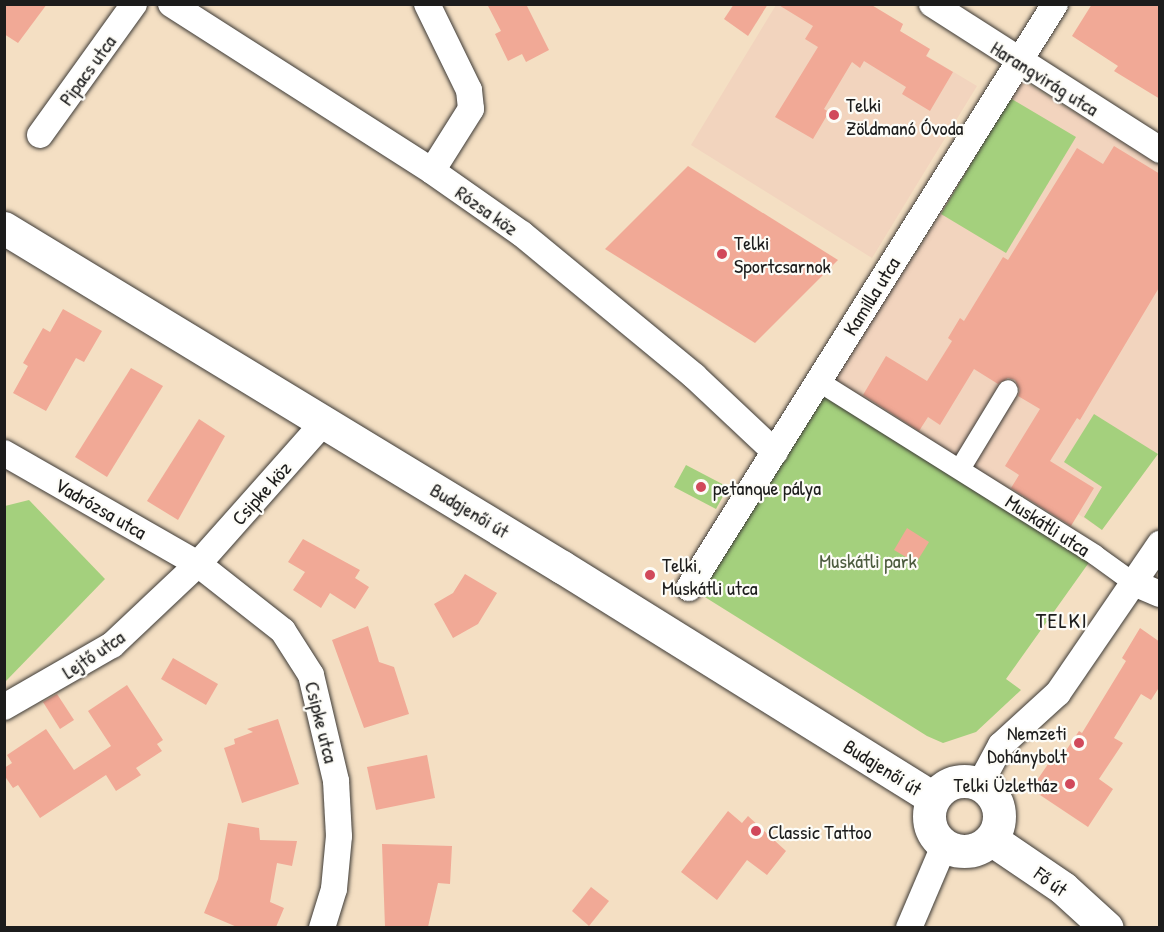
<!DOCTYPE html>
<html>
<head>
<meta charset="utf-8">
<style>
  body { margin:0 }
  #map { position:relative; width:1164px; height:932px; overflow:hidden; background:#f4dfc3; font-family:"Patrick Hand",sans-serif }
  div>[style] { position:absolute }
  .built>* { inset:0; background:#f2d4be }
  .green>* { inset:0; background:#a4d07d }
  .building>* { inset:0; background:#f1a996 }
  .roads { filter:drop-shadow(0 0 2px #3c3935) drop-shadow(0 0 2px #3c3935) }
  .pedestrian>* { height:20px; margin:-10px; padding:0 10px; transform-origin:10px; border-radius:10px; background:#fff }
  .minor>* { height:26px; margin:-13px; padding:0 13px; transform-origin:13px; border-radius:13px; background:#fff }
  .secondary>* { height:33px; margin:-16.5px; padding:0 16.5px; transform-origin:16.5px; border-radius:16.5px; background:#fff }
  .secondary>.ring { margin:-16.5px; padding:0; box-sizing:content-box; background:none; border:33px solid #fff; border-radius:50% }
  .dots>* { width:16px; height:16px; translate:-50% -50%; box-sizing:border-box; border:3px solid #fdfcf7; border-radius:50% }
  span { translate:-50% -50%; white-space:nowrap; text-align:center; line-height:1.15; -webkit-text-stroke:4.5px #fdfcf7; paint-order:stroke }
  .street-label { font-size:20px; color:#1c1c1c }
  .poi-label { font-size:20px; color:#1c1c1c }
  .left { translate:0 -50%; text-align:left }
  .right { translate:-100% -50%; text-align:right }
  .park-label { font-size:20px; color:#4c5b3e }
  .quarter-label { font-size:22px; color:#1c1c1c; letter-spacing:1.5px }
  .frame { position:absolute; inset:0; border:6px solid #1c1c1c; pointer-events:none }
</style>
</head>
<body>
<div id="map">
  <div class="built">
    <i style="clip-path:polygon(776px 5px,870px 5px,903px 24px,900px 31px,930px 49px,927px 56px,977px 86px,872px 258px,691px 145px)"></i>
    <i style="clip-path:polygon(1021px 80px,1159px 164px,1159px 450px,1102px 530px,1078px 514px,1070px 526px,833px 380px,941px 214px)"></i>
  </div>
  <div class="green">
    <i style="clip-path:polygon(1010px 98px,1076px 137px,1006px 253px,941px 214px)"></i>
    <i style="clip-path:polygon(824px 393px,1090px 561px,1006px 679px,1021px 690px,976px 732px,943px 743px,927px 736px,700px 594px)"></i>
    <i style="clip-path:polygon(1094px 414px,1158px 454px,1102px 530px,1084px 517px,1102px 487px,1064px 462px)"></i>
    <i style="clip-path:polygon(686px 465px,728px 487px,716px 509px,674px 487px)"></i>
    <i style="clip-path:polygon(29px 500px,105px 579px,5px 682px,5px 506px)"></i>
  </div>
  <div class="building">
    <i style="clip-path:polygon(4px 4px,47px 4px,18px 43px,4px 34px)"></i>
    <i style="clip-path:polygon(487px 4px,526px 4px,549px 50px,526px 62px,522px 54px,508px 61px,495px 34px,501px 31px)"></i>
    <i style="clip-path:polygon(734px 4px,768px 4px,748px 36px,724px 19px)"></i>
    <i style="clip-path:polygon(777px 4px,870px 4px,903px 24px,900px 31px,930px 49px,926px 56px,953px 72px,930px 111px,902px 94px,906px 87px,864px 61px,860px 68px,852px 62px,824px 109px,829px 112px,813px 139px,775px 117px,818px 47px,805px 39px,813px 26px)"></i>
    <i style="clip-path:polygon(1092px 4px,1160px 4px,1160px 99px,1114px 71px,1118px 66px,1072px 36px)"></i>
    <i style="clip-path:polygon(1114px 146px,1160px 174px,1160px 286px,1080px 420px,1077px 418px,1050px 461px,1094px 488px,1071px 526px,1011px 488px,1019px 475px,1005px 466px,1040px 409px,1018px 396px,1020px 390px,1015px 380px,1008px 378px,998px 384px,974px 369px,940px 425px,928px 417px,919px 431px,863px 395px,886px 356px,927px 381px,952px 341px,948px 338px,960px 318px,964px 321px,1003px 257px,1008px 260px,1077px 148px,1103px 164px)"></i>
    <i style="clip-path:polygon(688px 166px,838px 260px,755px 343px,605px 249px)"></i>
    <i style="clip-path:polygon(63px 309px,102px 331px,84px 362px,76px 358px,46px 411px,13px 393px,28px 366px,23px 363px,43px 328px,50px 332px)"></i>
    <i style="clip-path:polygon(131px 368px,163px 386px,107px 477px,75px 457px)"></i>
    <i style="clip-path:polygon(199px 419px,225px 436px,178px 520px,147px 501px)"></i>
    <i style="clip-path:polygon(907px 528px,929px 542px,916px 563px,894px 550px)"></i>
    <i style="clip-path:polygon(303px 539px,360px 570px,355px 578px,369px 587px,355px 609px,330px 593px,321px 608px,293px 590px,305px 572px,288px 562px)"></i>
    <i style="clip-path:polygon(465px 574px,497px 593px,478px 624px,453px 638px,434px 604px,453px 593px)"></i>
    <i style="clip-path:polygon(368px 626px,379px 662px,394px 667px,409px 714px,364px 728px,332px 640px)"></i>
    <i style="clip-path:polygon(1140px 628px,1160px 642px,1160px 686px,1151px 700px,1141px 694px,1114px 738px,1123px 743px,1099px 779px,1113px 789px,1088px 827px,1031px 789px,1057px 751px,1063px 755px,1079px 731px,1082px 733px,1126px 661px,1122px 658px)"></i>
    <i style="clip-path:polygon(173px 658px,218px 684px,206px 705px,161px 679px)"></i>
    <i style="clip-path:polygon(127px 685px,163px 740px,157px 744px,162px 751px,136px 768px,141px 775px,116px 791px,106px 775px,40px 818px,18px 785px,13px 788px,4px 775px,4px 768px,12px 763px,7px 755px,46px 729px,74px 770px,111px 746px,88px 711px)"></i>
    <i style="clip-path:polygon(57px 694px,74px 720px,60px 729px,43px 702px)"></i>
    <i style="clip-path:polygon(278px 719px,299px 784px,242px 803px,224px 748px,235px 744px,234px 739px,253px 732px,247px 729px)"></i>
    <i style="clip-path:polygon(427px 755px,435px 798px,376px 810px,367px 767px)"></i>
    <i style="clip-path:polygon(728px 811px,742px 823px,748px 816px,786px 851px,767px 875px,747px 860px,717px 900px,681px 872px)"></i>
    <i style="clip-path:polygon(228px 823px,259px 828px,260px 840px,297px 841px,292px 866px,277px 863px,270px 902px,284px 908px,276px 927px,237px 927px,204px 913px,218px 879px)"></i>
    <i style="clip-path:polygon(382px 844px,452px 846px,450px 884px,438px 883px,428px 927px,385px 927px)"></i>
    <i style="clip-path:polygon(591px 887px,609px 901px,589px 926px,572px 911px)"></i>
  </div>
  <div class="roads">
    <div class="pedestrian">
      <i style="left:818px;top:381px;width:327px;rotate:32.1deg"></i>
      <i style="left:1095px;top:555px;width:48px;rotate:35.7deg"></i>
      <i style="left:960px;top:469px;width:92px;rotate:-58.7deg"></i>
    </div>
    <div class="minor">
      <i style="left:171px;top:4px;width:310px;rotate:32.6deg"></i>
      <i style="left:432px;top:171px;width:110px;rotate:35deg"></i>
      <i style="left:522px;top:234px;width:223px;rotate:39.5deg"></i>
      <i style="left:694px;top:376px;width:111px;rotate:43.2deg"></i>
      <i style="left:427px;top:4px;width:96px;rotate:64deg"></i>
      <i style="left:469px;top:90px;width:19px;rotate:84deg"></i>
      <i style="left:471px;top:109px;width:73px;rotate:122.2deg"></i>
      <i style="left:932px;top:4px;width:271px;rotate:32.6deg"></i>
      <i style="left:40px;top:135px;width:161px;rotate:-54.3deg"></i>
      <i style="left:4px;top:453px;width:224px;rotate:29.8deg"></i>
      <i style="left:198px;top:564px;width:108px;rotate:38.2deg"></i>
      <i style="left:283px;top:631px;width:52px;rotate:57.5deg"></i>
      <i style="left:311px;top:675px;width:109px;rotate:76.7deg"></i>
      <i style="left:336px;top:781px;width:55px;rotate:86.9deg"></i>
      <i style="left:339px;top:836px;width:53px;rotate:95.4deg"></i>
      <i style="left:334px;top:889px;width:41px;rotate:107.1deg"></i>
      <i style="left:1134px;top:583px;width:28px;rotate:23deg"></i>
      <i style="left:689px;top:588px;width:689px;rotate:-57.92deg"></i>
      <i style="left:4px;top:707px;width:125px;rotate:-29.9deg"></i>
      <i style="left:112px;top:645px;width:118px;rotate:-43.3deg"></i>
      <i style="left:198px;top:564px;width:191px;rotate:-48.4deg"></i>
      <i style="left:980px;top:784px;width:44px;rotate:-61.7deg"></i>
      <i style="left:1001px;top:745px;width:77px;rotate:-42.4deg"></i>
      <i style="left:1058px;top:693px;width:181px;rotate:-55.6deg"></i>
      <i style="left:909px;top:928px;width:89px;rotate:-66.9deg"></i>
    </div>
    <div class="secondary">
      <i style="left:4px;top:228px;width:653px;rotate:31.28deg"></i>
      <i style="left:562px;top:567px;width:437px;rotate:31.9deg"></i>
      <i class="ring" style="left:929px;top:781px;width:37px;height:37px"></i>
      <i style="left:991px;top:839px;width:87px;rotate:34.2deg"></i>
      <i style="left:1063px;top:888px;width:59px;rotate:42.3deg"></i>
    </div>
  </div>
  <div class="dots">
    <i style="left:834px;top:115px;background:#d1495b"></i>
    <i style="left:722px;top:254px;background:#d1495b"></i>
    <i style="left:701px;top:487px;background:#d1495b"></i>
    <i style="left:650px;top:575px;background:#d1495b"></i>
    <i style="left:1079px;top:743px;background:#d1495b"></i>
    <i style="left:1070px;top:784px;background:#d1495b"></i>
    <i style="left:756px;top:831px;background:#d1495b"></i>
  </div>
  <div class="street-label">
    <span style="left:87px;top:70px;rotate:-54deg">Pipacs utca</span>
    <span style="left:1045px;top:78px;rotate:32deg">Harangvirág utca</span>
    <span style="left:487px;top:210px;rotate:35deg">Rózsa köz</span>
    <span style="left:871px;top:296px;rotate:-58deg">Kamilla utca</span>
    <span style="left:261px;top:493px;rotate:-48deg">Csipke köz</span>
    <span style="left:101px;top:508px;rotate:30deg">Vadrózsa utca</span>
    <span style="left:470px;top:510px;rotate:31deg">Budajenői út</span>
    <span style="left:1048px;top:525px;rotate:33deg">Muskátli utca</span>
    <span style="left:93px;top:654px;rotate:-34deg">Lejtő utca</span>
    <span style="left:322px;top:722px;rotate:76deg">Csipke utca</span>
    <span style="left:883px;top:767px;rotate:32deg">Budajenői út</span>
    <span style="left:1051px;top:881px;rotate:36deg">Fő út</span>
  </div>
  <div class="poi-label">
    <span class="left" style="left:846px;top:116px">Telki<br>Zöldmanó Óvoda</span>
    <span class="left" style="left:734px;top:254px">Telki<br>Sportcsarnok</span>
    <span class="left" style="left:713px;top:487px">petanque pálya</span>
    <span class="left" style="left:662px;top:576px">Telki,<br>Muskátli utca</span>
    <span class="right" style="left:1067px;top:744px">Nemzeti<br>Dohánybolt</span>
    <span class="right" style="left:1058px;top:784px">Telki Üzletház</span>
    <span class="left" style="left:768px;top:831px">Classic Tattoo</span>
  </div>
  <div class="park-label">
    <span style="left:868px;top:560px">Muskátli park</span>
  </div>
  <div class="quarter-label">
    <span style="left:1062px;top:621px">TELKI</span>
  </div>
  <div class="frame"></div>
</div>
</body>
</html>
